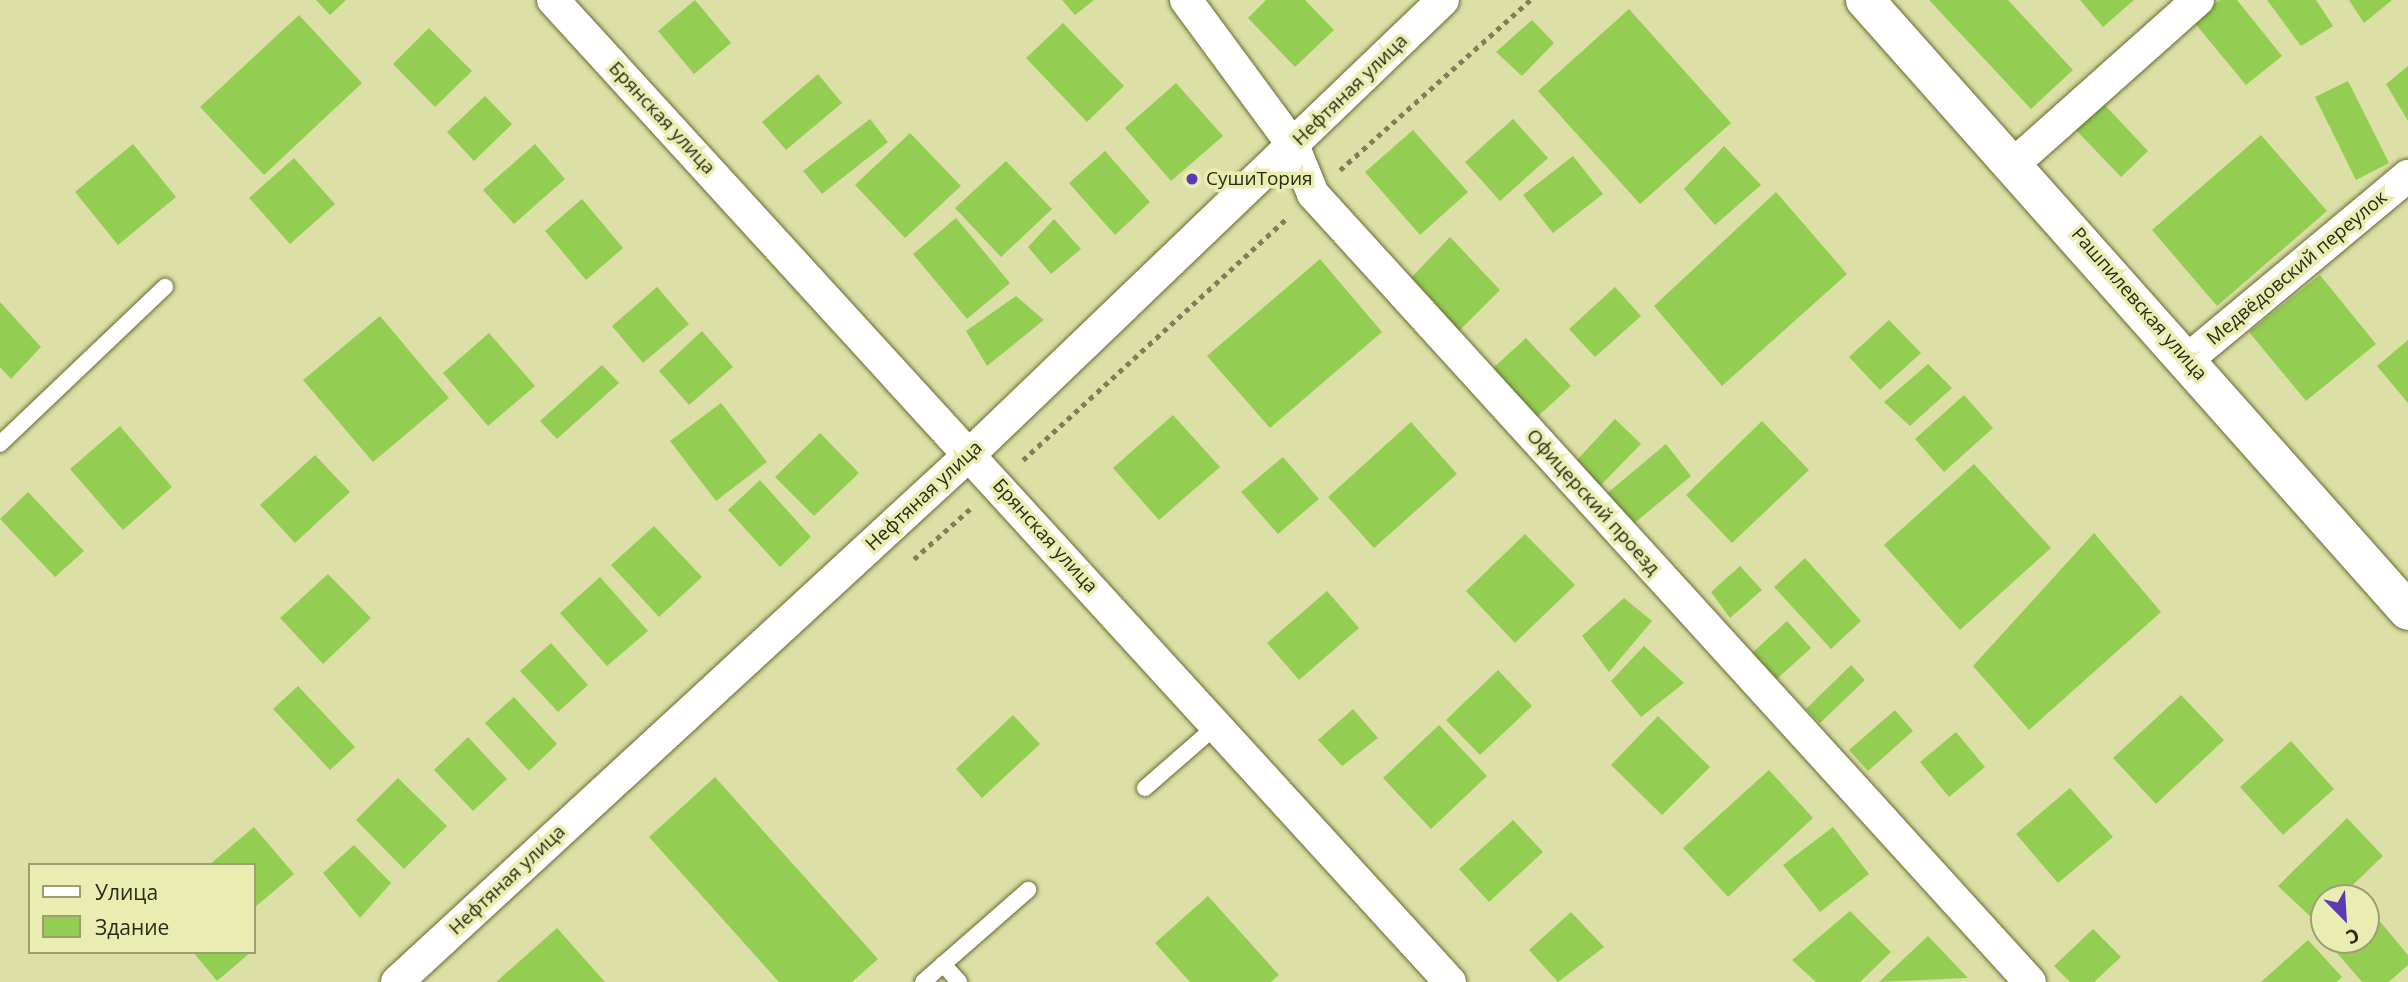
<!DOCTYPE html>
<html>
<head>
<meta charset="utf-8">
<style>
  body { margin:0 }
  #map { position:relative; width:2408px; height:982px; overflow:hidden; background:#dce0a6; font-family:"Open Sans",sans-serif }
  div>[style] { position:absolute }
  .building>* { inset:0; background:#93ce52 }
  .path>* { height:4.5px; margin-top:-2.25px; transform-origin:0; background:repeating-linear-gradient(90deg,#7e8059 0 5px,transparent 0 10px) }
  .roads { filter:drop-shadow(0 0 2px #676a33) drop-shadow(0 0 2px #676a33) }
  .lane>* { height:16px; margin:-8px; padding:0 8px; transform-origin:8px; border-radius:8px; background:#fff }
  .street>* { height:32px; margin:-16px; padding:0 16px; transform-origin:16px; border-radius:16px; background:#fff }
  .secondary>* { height:38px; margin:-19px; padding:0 19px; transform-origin:19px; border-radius:19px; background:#fff }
  .dots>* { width:19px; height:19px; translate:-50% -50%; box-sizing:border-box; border:4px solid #e9edb2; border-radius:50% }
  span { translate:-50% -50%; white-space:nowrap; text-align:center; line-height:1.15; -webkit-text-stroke:7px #e9edb2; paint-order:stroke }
  .street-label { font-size:19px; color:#2a2b14 }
  .poi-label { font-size:19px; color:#2a2b14 }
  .left { translate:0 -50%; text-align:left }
  .legend { position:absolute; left:28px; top:863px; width:228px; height:91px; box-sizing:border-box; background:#e9edb2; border:2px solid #9d9f73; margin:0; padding:9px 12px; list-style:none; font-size:21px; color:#2a2b14 }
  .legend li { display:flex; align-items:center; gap:14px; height:35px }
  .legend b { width:35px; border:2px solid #9d9f73 }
  .north { position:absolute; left:2310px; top:884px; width:70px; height:70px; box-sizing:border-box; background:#e9edb2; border:2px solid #9d9f73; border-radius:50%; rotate:156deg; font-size:19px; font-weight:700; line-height:28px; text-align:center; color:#2a2b14 }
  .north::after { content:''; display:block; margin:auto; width:24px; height:32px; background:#5d3ab2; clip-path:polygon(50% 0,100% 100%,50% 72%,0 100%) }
</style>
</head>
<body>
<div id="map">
  <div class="building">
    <i style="clip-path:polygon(316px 0,346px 0,330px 15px)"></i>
    <i style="clip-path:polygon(695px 0,731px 43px,694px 74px,658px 31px)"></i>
    <i style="clip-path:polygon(1062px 0,1094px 0,1075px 15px)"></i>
    <i style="clip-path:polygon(1266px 0,1305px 0,1334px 30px,1295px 67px,1248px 18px)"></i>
    <i style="clip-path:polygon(1929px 0,2008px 0,2073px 70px,2031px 109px)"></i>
    <i style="clip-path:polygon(2080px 0,2134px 0,2103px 27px)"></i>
    <i style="clip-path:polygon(2220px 0,2237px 0,2282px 56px,2246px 85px,2193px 21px)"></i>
    <i style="clip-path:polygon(2267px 0,2316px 0,2333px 26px,2301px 46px)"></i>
    <i style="clip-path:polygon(2349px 0,2392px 0,2364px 23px)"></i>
    <i style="clip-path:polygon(1629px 9px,1731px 123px,1640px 204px,1538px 91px)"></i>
    <i style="clip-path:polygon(299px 15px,362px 83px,264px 175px,200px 107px)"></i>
    <i style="clip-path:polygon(1532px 20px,1554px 43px,1522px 76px,1496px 52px)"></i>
    <i style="clip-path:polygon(1063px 23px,1124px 86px,1087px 122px,1026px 58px)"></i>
    <i style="clip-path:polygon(429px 28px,472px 71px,435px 107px,393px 64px)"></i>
    <i style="clip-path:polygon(2408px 66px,2408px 121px,2386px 84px)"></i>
    <i style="clip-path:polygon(818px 74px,842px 103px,786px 150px,762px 122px)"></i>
    <i style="clip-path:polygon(2348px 81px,2389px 163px,2356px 180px,2315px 97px)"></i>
    <i style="clip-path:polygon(1176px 83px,1223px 136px,1171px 181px,1125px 128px)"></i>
    <i style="clip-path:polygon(485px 96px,512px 124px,474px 161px,447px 132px)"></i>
    <i style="clip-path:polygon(2101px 101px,2148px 151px,2121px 177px,2073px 127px)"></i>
    <i style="clip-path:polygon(870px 119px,888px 142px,822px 194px,803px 171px)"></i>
    <i style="clip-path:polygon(1513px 119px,1548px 158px,1500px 201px,1465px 162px)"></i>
    <i style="clip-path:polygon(1413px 130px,1468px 192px,1420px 235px,1365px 172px)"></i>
    <i style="clip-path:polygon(910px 133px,961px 186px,905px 238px,855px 185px)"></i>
    <i style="clip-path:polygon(2261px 135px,2327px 211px,2217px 306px,2152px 230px)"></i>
    <i style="clip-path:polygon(133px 144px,176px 197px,118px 245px,75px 192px)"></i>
    <i style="clip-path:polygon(535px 144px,565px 179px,514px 224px,483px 190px)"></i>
    <i style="clip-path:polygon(1724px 146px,1761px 185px,1715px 225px,1684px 189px)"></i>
    <i style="clip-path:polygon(1105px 151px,1150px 202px,1115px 235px,1069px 183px)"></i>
    <i style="clip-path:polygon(1573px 156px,1603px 194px,1553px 233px,1523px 195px)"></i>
    <i style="clip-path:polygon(294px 158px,335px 204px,290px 244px,249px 198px)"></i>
    <i style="clip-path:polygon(1006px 161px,1052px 209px,1001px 257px,955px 208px)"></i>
    <i style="clip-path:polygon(1776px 192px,1847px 274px,1722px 386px,1654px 306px)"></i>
    <i style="clip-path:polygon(582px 199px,623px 248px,586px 280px,545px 231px)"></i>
    <i style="clip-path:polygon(956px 218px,1010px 283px,967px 319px,913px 254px)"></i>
    <i style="clip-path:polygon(1054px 219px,1081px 249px,1051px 274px,1028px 247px)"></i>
    <i style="clip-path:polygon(1450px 237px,1500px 290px,1456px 334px,1411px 278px)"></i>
    <i style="clip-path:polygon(1320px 259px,1382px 332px,1270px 428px,1207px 356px)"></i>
    <i style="clip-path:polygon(2320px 275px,2376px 344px,2306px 401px,2249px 332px)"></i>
    <i style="clip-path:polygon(657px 287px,689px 324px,643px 363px,612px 326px)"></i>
    <i style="clip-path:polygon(1615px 287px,1641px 316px,1595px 357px,1569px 329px)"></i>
    <i style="clip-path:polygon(1016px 296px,1044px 320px,987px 366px,966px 331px)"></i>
    <i style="clip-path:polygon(0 302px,41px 347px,11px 379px,0 367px)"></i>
    <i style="clip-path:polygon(380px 316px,449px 398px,373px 462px,303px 380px)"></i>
    <i style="clip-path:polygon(1889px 320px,1921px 353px,1880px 390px,1849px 357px)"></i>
    <i style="clip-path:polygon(702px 331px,733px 367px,689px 405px,659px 371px)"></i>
    <i style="clip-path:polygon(489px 333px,535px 386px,488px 426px,443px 373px)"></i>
    <i style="clip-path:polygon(1526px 338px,1571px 386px,1537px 417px,1492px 369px)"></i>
    <i style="clip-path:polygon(2408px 340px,2408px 403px,2377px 366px)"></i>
    <i style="clip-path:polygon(1928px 364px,1952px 388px,1910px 426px,1884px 402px)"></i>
    <i style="clip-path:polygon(602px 365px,619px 383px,557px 439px,540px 421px)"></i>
    <i style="clip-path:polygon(1964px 395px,1993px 428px,1944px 472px,1915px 439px)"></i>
    <i style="clip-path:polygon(721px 403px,767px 462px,716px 501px,670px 441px)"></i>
    <i style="clip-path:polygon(1173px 415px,1220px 467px,1159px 520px,1113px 468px)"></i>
    <i style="clip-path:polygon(1615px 419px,1641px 444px,1598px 488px,1577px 460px)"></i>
    <i style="clip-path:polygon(1762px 421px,1809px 470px,1732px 543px,1686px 495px)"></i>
    <i style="clip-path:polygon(1411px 422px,1457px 474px,1374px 548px,1328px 497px)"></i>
    <i style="clip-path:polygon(120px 426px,172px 487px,123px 530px,70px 469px)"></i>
    <i style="clip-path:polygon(820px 433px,859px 473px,814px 516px,775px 477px)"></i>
    <i style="clip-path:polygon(1666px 444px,1691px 476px,1631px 526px,1605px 495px)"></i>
    <i style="clip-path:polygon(315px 455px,350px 492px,295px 543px,260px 505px)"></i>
    <i style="clip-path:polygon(1283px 457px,1319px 499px,1278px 534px,1241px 492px)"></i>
    <i style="clip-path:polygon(1974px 464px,2051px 548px,1960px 630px,1884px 545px)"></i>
    <i style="clip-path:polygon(760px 480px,811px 537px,780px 567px,728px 510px)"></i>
    <i style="clip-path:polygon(28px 492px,84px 551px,55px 577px,0 519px)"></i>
    <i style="clip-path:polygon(654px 526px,702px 577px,659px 617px,611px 565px)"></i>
    <i style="clip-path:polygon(2094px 533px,2161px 612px,2029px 730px,1973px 666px)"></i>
    <i style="clip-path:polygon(1525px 534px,1575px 585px,1515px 643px,1466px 591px)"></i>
    <i style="clip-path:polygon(1805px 558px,1861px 621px,1831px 649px,1774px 587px)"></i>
    <i style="clip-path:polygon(1740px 566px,1762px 590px,1730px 618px,1711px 592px)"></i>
    <i style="clip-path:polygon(328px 574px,371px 618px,323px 664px,280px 618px)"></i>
    <i style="clip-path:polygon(600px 577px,648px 631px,607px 666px,560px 613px)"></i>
    <i style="clip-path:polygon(1327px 591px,1359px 628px,1299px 680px,1267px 643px)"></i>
    <i style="clip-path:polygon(1624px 598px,1652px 621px,1609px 672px,1582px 636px)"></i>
    <i style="clip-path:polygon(1787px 621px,1811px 648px,1766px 689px,1742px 662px)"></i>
    <i style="clip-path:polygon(551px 643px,588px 685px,558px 712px,520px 671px)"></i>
    <i style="clip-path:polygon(1644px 646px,1684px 683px,1641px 717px,1611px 681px)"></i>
    <i style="clip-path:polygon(1851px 665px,1865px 680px,1820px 723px,1806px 709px)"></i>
    <i style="clip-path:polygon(1498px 670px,1532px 706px,1480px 755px,1446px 720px)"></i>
    <i style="clip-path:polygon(298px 686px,355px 747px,330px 770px,273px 709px)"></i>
    <i style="clip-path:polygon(2181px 695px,2224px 740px,2156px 804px,2113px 758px)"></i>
    <i style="clip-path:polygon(514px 697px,557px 744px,529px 771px,485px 723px)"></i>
    <i style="clip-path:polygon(1353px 709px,1378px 738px,1342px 766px,1318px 740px)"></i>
    <i style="clip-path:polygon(1895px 710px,1913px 731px,1868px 771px,1849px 750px)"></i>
    <i style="clip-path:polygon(1013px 715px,1040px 744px,982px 798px,956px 769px)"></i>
    <i style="clip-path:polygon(1658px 716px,1710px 767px,1662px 815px,1611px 765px)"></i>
    <i style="clip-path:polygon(1439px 725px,1487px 776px,1431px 829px,1383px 778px)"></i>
    <i style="clip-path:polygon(1956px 732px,1985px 767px,1949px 797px,1920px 762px)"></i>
    <i style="clip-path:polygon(468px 737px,507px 779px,473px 811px,434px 770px)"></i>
    <i style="clip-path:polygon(2291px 741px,2334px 789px,2283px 835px,2240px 787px)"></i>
    <i style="clip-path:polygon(1769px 770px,1813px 818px,1728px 897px,1683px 848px)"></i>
    <i style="clip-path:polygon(715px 777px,878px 959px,852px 982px,779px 982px,649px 837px)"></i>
    <i style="clip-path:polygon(398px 778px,447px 826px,404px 869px,356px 820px)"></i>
    <i style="clip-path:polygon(2070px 788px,2113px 837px,2058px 883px,2016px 834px)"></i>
    <i style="clip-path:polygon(2347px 818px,2383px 856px,2339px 898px,2324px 898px,2324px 912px,2315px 921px,2278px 886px)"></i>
    <i style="clip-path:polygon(1513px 820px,1543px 852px,1489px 902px,1459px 869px)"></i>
    <i style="clip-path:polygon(254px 827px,294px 874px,254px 908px,254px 865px,209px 865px)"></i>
    <i style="clip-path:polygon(1833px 827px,1869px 874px,1820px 912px,1783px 865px)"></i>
    <i style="clip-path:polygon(354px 845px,391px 883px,360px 918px,323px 873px)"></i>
    <i style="clip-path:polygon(1208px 896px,1279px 975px,1271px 982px,1190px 982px,1155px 943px)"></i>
    <i style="clip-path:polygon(1850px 911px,1891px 952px,1860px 982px,1816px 982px,1792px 960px)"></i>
    <i style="clip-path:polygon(1571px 912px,1604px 947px,1558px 982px,1529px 950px)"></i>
    <i style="clip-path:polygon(2372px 912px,2408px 955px,2408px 965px,2389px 982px,2362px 982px,2332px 947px,2340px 940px,2366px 940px)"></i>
    <i style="clip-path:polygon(557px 928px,605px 982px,496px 982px)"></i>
    <i style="clip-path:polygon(2093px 929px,2121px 957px,2094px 982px,2070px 982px,2054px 966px)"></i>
    <i style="clip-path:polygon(1928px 936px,1968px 978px,1879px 982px)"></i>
    <i style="clip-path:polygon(2308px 940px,2342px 977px,2337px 982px,2261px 982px)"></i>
    <i style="clip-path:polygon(193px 952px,251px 952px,217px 981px)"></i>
  </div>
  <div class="path">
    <i style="left:1340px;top:170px;width:255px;rotate:-41.8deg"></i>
    <i style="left:1023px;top:460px;width:358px;rotate:-42.5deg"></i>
    <i style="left:914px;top:559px;width:75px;rotate:-41.8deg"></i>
  </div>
  <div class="roads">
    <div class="lane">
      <i style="left:0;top:444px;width:228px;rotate:-43.6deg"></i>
      <i style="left:1145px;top:788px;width:94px;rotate:-41.1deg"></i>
      <i style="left:943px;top:964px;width:24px;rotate:48deg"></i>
      <i style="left:923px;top:982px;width:140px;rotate:-41.2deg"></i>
    </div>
    <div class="street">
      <i style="left:553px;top:0;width:1330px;rotate:47.59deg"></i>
      <i style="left:1186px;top:0;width:180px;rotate:53.6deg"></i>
      <i style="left:1293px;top:145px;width:53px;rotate:67.8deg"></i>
      <i style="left:1313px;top:194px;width:1065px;rotate:47.7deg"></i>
      <i style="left:2016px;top:162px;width:244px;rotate:-41.7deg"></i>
      <i style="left:2187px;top:360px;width:288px;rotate:-39.8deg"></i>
      <i style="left:397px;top:982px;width:781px;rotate:-42.66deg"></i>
      <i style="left:971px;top:453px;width:654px;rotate:-43.82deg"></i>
    </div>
    <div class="secondary">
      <i style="left:1865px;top:0;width:817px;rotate:48.37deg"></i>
    </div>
  </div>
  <div class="dots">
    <i style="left:1192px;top:179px;background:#5d3ab2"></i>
  </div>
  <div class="street-label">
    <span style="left:1350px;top:90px;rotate:-44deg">Нефтяная улица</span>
    <span style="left:662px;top:118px;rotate:47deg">Брянская улица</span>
    <span style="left:2297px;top:268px;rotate:-40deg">Медвёдовский переулок</span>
    <span style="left:2139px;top:304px;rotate:49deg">Рашпилевская улица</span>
    <span style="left:924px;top:496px;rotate:-43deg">Нефтяная улица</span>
    <span style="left:1593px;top:502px;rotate:48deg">Офицерский проезд</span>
    <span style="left:1045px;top:536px;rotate:48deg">Брянская улица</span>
    <span style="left:507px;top:880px;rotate:-43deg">Нефтяная улица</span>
  </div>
  <div class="poi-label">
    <span class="left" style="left:1206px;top:179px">СушиТория</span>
  </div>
  <ul class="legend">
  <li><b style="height:9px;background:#fff"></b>Улица</li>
  <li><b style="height:19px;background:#93ce52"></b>Здание</li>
  </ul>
  <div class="north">С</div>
</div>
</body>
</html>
